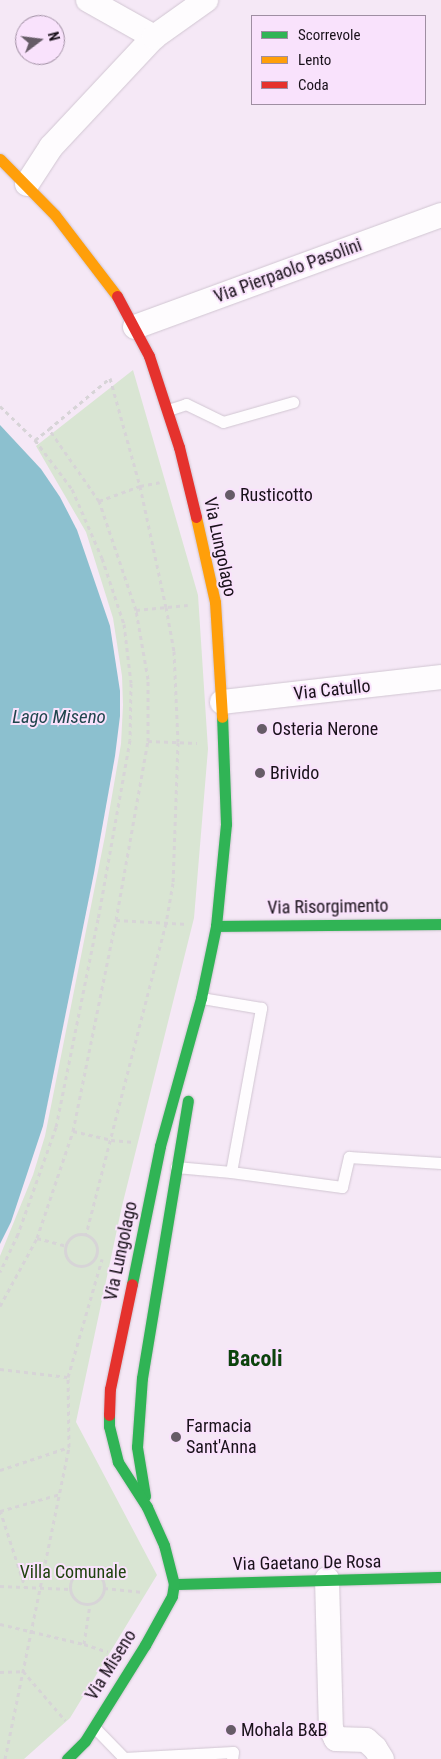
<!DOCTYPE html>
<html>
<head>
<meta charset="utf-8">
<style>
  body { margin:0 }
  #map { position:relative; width:441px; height:1759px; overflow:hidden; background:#f5e8f6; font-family:"Roboto Condensed",sans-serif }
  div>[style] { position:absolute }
  .green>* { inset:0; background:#d9e5d3 }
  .water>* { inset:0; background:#8cc0cf }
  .path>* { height:3px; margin-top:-1.5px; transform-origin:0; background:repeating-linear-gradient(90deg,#d7d4d7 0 4px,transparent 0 8px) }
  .path>.ring { margin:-1.5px; padding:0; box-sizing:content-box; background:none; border:3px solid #d7d4d7; border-radius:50% }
  .roads { filter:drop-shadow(0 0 1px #d1c6d2) drop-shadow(0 0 1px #d1c6d2) }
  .lane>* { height:11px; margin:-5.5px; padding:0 5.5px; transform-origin:5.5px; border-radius:5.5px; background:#fefcfe }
  .street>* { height:24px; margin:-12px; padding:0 12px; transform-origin:12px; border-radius:12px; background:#fefcfe }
  .fast>* { height:11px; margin:-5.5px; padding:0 5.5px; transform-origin:5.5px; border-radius:5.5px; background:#30b455 }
  .slow>* { height:11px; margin:-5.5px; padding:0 5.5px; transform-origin:5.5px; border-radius:5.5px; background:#ff9f0a }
  .jam>* { height:11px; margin:-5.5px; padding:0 5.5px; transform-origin:5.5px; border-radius:5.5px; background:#e5322d }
  .dots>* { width:14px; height:14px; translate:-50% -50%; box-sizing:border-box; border:2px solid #f9e2fc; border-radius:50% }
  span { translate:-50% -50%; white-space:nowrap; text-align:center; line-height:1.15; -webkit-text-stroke:4px #f9e2fc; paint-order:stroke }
  .street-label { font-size:18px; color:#19111a }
  .poi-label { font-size:18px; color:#19111a }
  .left { translate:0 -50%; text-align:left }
  .park-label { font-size:18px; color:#20430f }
  .water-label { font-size:19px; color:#1f454c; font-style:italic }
  .district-label { font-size:22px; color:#0c430d; font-weight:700 }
  .legend { position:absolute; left:251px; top:15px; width:175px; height:90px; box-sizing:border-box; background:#f9e2fc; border:1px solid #9f8ea2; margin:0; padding:6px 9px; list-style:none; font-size:15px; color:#19111a }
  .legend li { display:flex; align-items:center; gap:10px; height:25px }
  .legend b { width:25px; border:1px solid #9f8ea2 }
  .north { position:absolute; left:15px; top:15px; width:50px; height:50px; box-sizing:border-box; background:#f9e2fc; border:1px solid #9f8ea2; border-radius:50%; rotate:75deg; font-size:14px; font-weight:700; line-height:20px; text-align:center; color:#19111a }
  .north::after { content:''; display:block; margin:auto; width:18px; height:22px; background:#665c67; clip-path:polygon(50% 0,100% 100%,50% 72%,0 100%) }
</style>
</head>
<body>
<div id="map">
  <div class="green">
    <i style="clip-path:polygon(133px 370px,198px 595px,208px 749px,194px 918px,122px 1206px,76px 1422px,157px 1575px,70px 1718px,24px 1759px,0 1759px,0 1256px,33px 1175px,45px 1136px,105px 836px,121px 744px,123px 705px,122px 676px,113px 618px,86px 532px,36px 446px)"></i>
  </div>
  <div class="water">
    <i style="clip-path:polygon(0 425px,41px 469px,60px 497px,77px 530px,110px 626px,120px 691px,120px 716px,115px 756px,94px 873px,43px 1126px,11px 1222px,0 1244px)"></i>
  </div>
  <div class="path">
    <i style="left:0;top:406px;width:49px;rotate:44.2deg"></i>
    <i style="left:35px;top:440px;width:61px;rotate:52.9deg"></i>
    <i style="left:72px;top:489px;width:75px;rotate:66.5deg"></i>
    <i style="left:102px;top:558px;width:70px;rotate:71.6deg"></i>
    <i style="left:124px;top:624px;width:59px;rotate:83.2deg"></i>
    <i style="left:131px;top:683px;width:57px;rotate:91deg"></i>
    <i style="left:130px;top:740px;width:182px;rotate:100.1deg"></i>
    <i style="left:98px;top:919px;width:212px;rotate:101.4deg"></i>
    <i style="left:56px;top:1127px;width:114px;rotate:109.6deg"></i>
    <i style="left:18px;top:1234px;width:42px;rotate:115.3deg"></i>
    <i style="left:35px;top:440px;width:18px;rotate:-38deg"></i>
    <i style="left:99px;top:501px;width:44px;rotate:-20.1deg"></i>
    <i style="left:140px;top:486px;width:20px;rotate:-11deg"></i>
    <i style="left:136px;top:610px;width:52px;rotate:-5.5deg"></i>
    <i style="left:148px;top:741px;width:49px;rotate:2.3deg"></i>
    <i style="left:116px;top:920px;width:72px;rotate:3.2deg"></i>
    <i style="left:73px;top:1131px;width:39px;rotate:13deg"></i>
    <i style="left:111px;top:1140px;width:23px;rotate:5deg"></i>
    <i class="ring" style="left:65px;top:1234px;width:29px;height:29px"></i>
    <i style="left:37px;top:1238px;width:30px;rotate:15deg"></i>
    <i style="left:0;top:1306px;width:77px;rotate:-61.4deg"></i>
    <i style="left:37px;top:1238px;width:113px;rotate:-71.4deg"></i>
    <i style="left:73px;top:1131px;width:215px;rotate:-78.5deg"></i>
    <i style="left:116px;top:920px;width:182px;rotate:-79.9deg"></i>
    <i style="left:148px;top:741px;width:62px;rotate:-90deg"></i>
    <i style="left:148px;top:679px;width:70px;rotate:-99.9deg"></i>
    <i style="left:136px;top:610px;width:115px;rotate:-108.7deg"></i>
    <i style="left:99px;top:501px;width:88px;rotate:-124.8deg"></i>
    <i style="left:49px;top:429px;width:80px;rotate:-39.9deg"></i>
    <i style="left:110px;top:378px;width:112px;rotate:74.5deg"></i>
    <i style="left:140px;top:486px;width:124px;rotate:77.9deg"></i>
    <i style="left:166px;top:607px;width:45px;rotate:79.7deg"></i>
    <i style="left:174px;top:651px;width:91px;rotate:87.5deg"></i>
    <i style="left:178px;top:742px;width:141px;rotate:92deg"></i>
    <i style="left:173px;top:883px;width:41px;rotate:99.9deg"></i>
    <i style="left:166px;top:923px;width:322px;rotate:104.4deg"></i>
    <i style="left:0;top:1369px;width:68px;rotate:6.7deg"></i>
    <i style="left:0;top:1470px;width:73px;rotate:-18.4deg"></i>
    <i style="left:0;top:1510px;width:81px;rotate:72deg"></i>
    <i style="left:0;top:1511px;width:62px;rotate:-15.8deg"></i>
    <i class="ring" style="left:70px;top:1570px;width:31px;height:31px"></i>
    <i style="left:0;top:1586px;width:70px;rotate:2.5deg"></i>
    <i style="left:104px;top:1588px;width:39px;rotate:6deg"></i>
    <i style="left:0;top:1624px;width:86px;rotate:13.4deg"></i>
    <i style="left:84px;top:1644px;width:25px;rotate:18deg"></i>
    <i style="left:84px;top:1644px;width:40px;rotate:-81.5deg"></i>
    <i style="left:0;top:1672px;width:23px;rotate:-2deg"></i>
    <i style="left:23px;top:1671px;width:65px;rotate:49.4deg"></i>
    <i style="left:5px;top:1759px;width:318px;rotate:-78.4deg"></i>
    <i style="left:69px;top:1447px;width:70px;rotate:-90.8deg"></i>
    <i style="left:68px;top:1377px;width:123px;rotate:-73.9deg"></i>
  </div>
  <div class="roads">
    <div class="lane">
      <i style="left:168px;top:410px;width:19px;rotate:-18deg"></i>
      <i style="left:186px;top:404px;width:41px;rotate:25.9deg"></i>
      <i style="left:223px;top:422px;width:73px;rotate:-15.9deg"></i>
      <i style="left:176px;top:1167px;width:55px;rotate:5.2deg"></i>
      <i style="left:231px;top:1172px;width:167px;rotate:-79.6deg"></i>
      <i style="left:261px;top:1008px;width:61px;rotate:-170.5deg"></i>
      <i style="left:231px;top:1172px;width:112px;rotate:7.7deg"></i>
      <i style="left:342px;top:1187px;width:31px;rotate:-77deg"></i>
      <i style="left:349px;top:1157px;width:92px;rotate:3.7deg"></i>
      <i style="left:94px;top:1727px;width:43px;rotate:45.9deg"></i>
      <i style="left:124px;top:1758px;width:109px;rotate:-3.2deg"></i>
      <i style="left:233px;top:1752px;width:7px;rotate:98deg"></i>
    </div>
    <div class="street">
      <i style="left:88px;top:0;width:76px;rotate:29.3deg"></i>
      <i style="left:27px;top:184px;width:44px;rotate:-57deg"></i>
      <i style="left:51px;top:147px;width:151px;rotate:-46.9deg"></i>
      <i style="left:154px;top:37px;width:64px;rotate:-35.4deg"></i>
      <i style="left:135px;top:327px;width:326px;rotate:-20.1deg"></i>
      <i style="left:222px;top:702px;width:220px;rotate:-6.5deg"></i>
      <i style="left:327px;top:1579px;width:150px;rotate:88.5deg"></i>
      <i style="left:331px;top:1729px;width:11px;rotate:63deg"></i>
      <i style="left:336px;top:1739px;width:30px;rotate:2deg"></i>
      <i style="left:366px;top:1740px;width:12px;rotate:42deg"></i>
      <i style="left:375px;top:1748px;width:13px;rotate:58deg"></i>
    </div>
    <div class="fast">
      <i style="left:216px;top:926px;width:225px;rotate:-0.5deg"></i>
      <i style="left:132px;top:1284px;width:141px;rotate:-78.5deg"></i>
      <i style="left:160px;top:1146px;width:154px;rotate:-74.5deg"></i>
      <i style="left:201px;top:998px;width:74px;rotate:-78.2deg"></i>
      <i style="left:216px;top:926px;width:102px;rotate:-84.4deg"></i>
      <i style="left:226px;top:824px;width:107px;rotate:-92.1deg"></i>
      <i style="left:145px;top:1496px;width:50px;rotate:-99.3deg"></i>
      <i style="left:137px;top:1447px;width:69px;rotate:-85.9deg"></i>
      <i style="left:142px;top:1378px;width:281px;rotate:-80.6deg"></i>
      <i style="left:174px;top:1584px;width:267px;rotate:-1.5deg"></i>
      <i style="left:67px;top:1759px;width:25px;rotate:-45deg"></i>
      <i style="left:85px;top:1741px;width:113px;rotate:-58deg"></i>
      <i style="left:145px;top:1645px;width:56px;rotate:-61.1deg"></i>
      <i style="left:172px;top:1596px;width:12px;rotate:-81deg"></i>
      <i style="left:174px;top:1584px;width:40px;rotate:-104.4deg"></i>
      <i style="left:164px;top:1545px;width:42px;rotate:-114.1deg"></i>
      <i style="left:147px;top:1507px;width:54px;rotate:-122.8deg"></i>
      <i style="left:118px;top:1462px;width:37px;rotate:-104deg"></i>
      <i style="left:109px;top:1426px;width:11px;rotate:-90deg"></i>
    </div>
    <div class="slow">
      <i style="left:0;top:159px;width:78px;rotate:45.5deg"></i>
      <i style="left:55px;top:215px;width:102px;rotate:52.6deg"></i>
      <i style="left:196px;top:517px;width:87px;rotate:77.4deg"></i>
      <i style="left:215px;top:602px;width:115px;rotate:86.5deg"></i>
    </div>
    <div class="jam">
      <i style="left:117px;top:296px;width:68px;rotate:61.9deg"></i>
      <i style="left:149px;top:356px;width:96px;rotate:71.8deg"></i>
      <i style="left:179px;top:447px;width:72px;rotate:76.3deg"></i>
      <i style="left:109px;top:1415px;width:26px;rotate:-88deg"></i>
      <i style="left:110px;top:1389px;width:107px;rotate:-78.2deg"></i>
    </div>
  </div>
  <div class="dots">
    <i style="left:230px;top:495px;background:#665c67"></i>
    <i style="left:262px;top:729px;background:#665c67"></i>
    <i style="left:260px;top:773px;background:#665c67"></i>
    <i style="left:176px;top:1437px;background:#665c67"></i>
    <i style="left:231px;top:1730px;background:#665c67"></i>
  </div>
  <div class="street-label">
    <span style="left:288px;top:271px;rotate:-20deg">Via Pierpaolo Pasolini</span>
    <span style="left:220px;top:547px;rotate:78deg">Via Lungolago</span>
    <span style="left:332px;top:690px;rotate:-6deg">Via Catullo</span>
    <span style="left:328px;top:907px;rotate:-1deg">Via Risorgimento</span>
    <span style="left:121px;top:1251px;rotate:-78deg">Via Lungolago</span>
    <span style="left:307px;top:1563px;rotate:-1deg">Via Gaetano De Rosa</span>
    <span style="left:111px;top:1665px;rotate:-58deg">Via Miseno</span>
  </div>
  <div class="poi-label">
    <span class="left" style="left:240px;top:495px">Rusticotto</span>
    <span class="left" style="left:272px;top:729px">Osteria Nerone</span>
    <span class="left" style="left:270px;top:773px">Brivido</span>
    <span class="left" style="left:186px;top:1437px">Farmacia<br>Sant'Anna</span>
    <span class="left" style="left:241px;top:1730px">Mohala B&amp;B</span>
  </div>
  <div class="park-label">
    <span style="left:73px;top:1572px">Villa Comunale</span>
  </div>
  <div class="water-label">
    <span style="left:59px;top:717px">Lago Miseno</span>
  </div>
  <div class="district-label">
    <span style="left:255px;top:1359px">Bacoli</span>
  </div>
  <ul class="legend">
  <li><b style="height:6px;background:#30b455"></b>Scorrevole</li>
  <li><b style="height:6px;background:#ff9f0a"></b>Lento</li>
  <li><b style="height:6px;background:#e5322d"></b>Coda</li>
  </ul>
  <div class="north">N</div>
</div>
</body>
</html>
